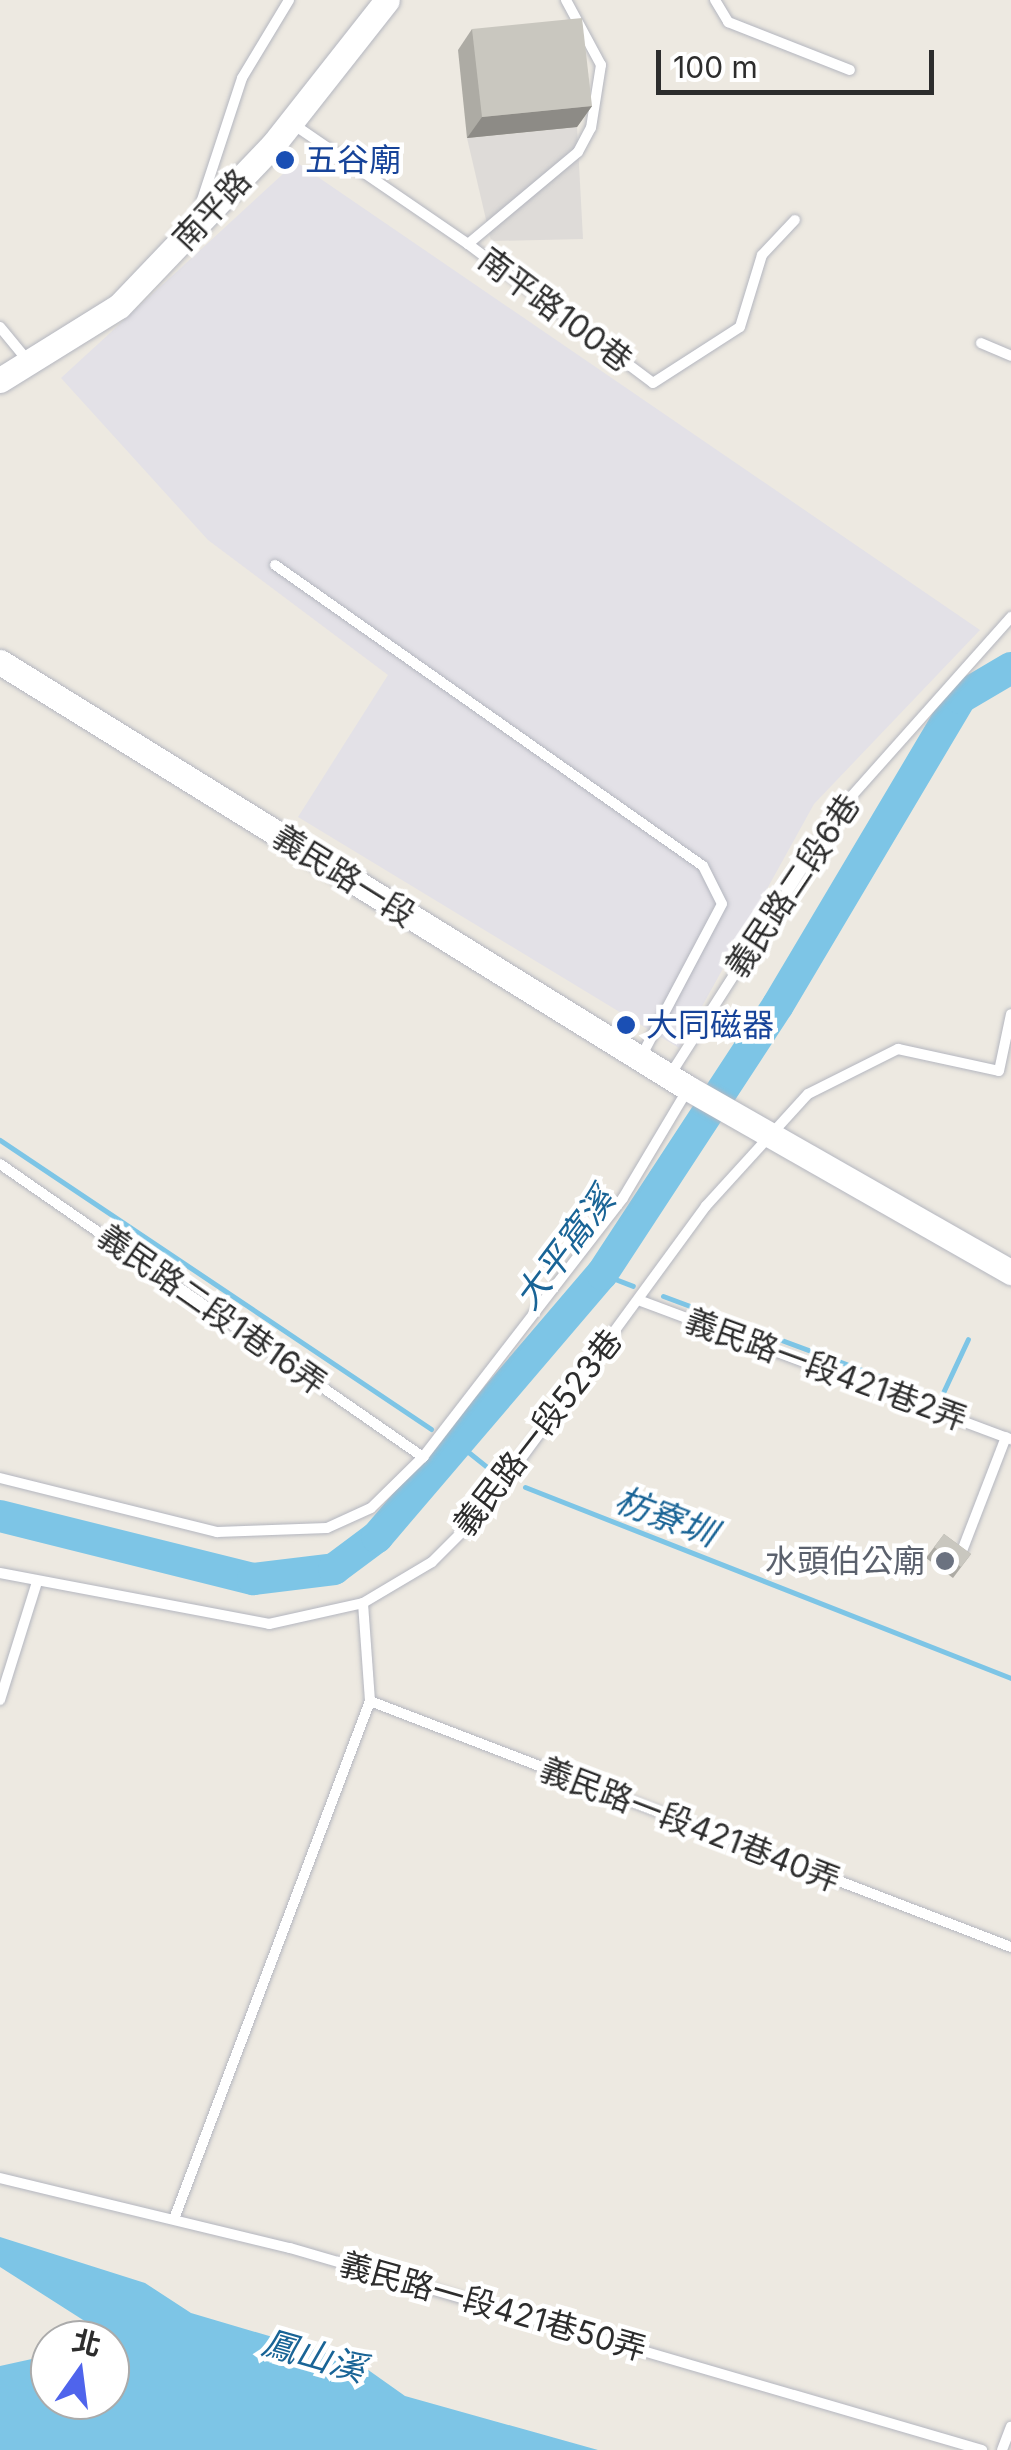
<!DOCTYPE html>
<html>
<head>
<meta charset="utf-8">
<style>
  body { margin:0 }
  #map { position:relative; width:1011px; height:2450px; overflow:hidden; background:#ede9e1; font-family:Inter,"Noto Sans TC",sans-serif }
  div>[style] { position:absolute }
  .industrial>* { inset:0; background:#e3e1e7 }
  .plaza>* { inset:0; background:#dedbd8 }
  .water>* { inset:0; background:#7dc5e6 }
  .stream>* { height:5px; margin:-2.5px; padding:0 2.5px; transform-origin:2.5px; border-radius:2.5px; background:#7dc5e6 }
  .river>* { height:32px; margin:-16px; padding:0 16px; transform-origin:16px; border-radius:16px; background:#7dc5e6 }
  .roads { filter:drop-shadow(0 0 2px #b4b6bf) drop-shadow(0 0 2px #b4b6bf) }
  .service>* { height:10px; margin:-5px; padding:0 5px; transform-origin:5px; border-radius:5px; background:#fff }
  .tertiary>* { height:25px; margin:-12.5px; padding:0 12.5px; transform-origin:12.5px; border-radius:12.5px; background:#fff }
  .wall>* { inset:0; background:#adaba4 }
  .shaded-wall>* { inset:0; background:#8d8b86 }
  .building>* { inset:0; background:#c9c7bf }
  .dots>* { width:28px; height:28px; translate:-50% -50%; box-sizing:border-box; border:5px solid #fff; border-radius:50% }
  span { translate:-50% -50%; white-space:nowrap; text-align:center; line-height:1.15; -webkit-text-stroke:9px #fff; paint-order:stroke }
  .transit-label { font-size:32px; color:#164399 }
  .left { translate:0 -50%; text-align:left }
  .street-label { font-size:32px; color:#2d2d2d }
  .worship-label { font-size:32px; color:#5b616d }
  .right { translate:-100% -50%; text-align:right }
  .water-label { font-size:35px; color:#196496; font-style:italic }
  .north { position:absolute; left:30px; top:2320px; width:100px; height:100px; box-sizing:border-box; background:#fff; border:2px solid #ababab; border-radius:50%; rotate:14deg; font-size:28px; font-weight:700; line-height:40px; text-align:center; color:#2d2d2d }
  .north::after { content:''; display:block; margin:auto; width:35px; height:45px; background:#4f64ec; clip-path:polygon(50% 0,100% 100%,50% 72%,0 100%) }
  .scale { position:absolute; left:656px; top:50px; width:278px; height:45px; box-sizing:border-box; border:5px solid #2d2d2d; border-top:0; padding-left:12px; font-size:30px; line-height:35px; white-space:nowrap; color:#2d2d2d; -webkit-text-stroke:8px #fff; paint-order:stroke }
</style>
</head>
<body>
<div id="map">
  <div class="industrial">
    <i style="clip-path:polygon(296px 162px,980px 630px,814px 804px,679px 1048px,298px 817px,388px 675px,208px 540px,61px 378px)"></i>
  </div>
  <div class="plaza">
    <i style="clip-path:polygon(577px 127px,583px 239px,491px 241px,467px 138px)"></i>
  </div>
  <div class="water">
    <i style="clip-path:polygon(0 2237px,145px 2283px,191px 2313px,357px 2362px,405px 2396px,598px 2450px,0 2450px,0 2366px,50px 2355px,50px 2400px,110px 2400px,110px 2340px,95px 2340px,105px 2334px,0 2267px)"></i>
  </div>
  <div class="stream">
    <i style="left:0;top:1140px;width:519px;rotate:33.84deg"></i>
    <i style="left:602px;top:1274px;width:33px;rotate:21deg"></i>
    <i style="left:663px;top:1296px;width:296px;rotate:20.4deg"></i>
    <i style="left:940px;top:1399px;width:66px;rotate:-65deg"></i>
    <i style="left:457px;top:1443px;width:51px;rotate:38.7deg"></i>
    <i style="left:525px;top:1487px;width:522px;rotate:21.46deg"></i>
  </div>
  <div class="river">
    <i style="left:0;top:1516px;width:261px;rotate:14deg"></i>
    <i style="left:253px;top:1579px;width:82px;rotate:-7deg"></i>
    <i style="left:334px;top:1569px;width:54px;rotate:-36.7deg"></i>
    <i style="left:377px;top:1537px;width:346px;rotate:-49.5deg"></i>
    <i style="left:602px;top:1274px;width:321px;rotate:-56.8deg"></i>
    <i style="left:778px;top:1005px;width:357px;rotate:-59.3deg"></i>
    <i style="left:960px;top:698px;width:59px;rotate:-30.5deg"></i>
  </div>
  <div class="roads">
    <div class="service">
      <i style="left:715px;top:0;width:26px;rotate:59deg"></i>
      <i style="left:728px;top:22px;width:131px;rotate:21.5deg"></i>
      <i style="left:290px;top:122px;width:216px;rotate:34.4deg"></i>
      <i style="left:468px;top:244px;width:143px;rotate:-39.9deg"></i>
      <i style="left:578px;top:152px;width:27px;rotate:-62deg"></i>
      <i style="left:591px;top:128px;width:64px;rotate:-81deg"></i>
      <i style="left:601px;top:65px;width:74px;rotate:-118.3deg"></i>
      <i style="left:197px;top:215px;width:144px;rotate:-71.8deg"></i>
      <i style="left:242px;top:78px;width:91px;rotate:-58.9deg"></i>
      <i style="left:468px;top:244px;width:231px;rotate:36.9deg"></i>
      <i style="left:653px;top:383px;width:103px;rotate:-32.8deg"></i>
      <i style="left:740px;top:327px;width:75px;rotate:-73deg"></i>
      <i style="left:762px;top:255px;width:48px;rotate:-46.7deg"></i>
      <i style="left:0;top:327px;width:44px;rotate:50.5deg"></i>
      <i style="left:981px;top:343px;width:33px;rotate:23deg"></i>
      <i style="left:275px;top:565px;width:523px;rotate:35.12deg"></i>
      <i style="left:703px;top:866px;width:42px;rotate:63.4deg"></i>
      <i style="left:722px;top:904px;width:173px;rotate:117.9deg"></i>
      <i style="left:670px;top:1075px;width:317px;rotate:-57.4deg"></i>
      <i style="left:841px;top:808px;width:256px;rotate:-48.3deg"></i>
      <i style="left:0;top:1164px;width:515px;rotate:34.71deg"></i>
      <i style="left:641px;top:1301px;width:395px;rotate:20.5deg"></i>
      <i style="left:0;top:1478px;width:224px;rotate:14deg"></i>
      <i style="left:217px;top:1532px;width:110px;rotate:-2.1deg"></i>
      <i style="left:327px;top:1528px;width:48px;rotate:-24.4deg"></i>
      <i style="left:371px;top:1508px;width:73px;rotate:-44.4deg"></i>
      <i style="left:423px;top:1457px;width:327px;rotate:-52.3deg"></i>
      <i style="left:623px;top:1198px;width:127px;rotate:-59.2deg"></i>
      <i style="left:962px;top:1551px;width:122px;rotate:-68.9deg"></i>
      <i style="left:0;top:1573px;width:274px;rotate:10.7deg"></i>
      <i style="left:269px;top:1624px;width:96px;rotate:-12.6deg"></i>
      <i style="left:363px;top:1603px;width:80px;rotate:-30.7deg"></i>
      <i style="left:432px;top:1562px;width:71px;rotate:-45deg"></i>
      <i style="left:482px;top:1512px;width:379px;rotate:-53.8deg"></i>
      <i style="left:706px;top:1206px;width:151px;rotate:-47.7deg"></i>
      <i style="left:808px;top:1094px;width:101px;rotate:-26.6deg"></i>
      <i style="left:898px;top:1049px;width:103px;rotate:12.3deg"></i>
      <i style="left:999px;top:1071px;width:58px;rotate:-78.1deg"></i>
      <i style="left:0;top:1700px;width:124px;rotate:-72.6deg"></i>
      <i style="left:370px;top:1701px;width:687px;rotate:21deg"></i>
      <i style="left:0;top:2178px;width:298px;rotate:13.6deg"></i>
      <i style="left:290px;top:2248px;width:721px;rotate:16.27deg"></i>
      <i style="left:174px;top:2219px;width:554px;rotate:-69.27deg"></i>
      <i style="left:370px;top:1701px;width:98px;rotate:-94.1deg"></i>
      <i style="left:1002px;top:2450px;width:25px;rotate:-69deg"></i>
    </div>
    <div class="tertiary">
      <i style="left:0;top:380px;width:140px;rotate:-31.9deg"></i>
      <i style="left:119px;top:306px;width:223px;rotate:-46.3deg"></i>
      <i style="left:273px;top:145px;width:184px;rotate:-51.8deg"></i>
      <i style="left:0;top:662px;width:809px;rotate:31.77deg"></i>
      <i style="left:688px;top:1088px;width:372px;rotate:29.7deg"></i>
    </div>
  </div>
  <div class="wall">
    <i style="clip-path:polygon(472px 29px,592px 106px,577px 127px,467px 138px,458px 50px)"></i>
    <i style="clip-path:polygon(944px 1534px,971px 1554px,953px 1578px,926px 1558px)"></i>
  </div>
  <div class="shaded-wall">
    <i style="clip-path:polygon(592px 106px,577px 127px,467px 138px,482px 117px)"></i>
  </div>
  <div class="building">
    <i style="clip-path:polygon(582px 18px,592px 106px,482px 117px,472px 29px)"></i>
    <i style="clip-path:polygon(944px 1534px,971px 1554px,961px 1567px,934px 1547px)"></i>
  </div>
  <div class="dots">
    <i style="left:285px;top:160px;background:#1a4fb4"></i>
    <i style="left:626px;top:1025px;background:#1a4fb4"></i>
    <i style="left:945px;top:1561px;background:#6b7280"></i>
  </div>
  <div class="transit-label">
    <span class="left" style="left:305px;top:160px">五谷廟</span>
    <span class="left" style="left:646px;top:1025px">大同磁器</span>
  </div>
  <div class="street-label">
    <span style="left:212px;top:210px;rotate:-47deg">南平路</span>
    <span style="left:555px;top:310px;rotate:37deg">南平路100巷</span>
    <span style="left:344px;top:876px;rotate:32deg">義民路一段</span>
    <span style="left:793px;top:886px;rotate:-56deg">義民路二段6巷</span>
    <span style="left:212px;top:1310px;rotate:35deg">義民路二段1巷16弄</span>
    <span style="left:826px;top:1370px;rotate:20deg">義民路一段421巷2弄</span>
    <span style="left:538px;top:1433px;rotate:-52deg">義民路一段523巷</span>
    <span style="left:690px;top:1825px;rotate:21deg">義民路一段421巷40弄</span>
    <span style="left:493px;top:2307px;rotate:16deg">義民路一段421巷50弄</span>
  </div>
  <div class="worship-label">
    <span class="right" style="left:925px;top:1561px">水頭伯公廟</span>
  </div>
  <div class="water-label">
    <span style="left:564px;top:1248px;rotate:-53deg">大平窩溪</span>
    <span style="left:666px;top:1516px;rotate:21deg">枋寮圳</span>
    <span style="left:314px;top:2355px;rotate:16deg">鳳山溪</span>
  </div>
  <div class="north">北</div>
  <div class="scale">100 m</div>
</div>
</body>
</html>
